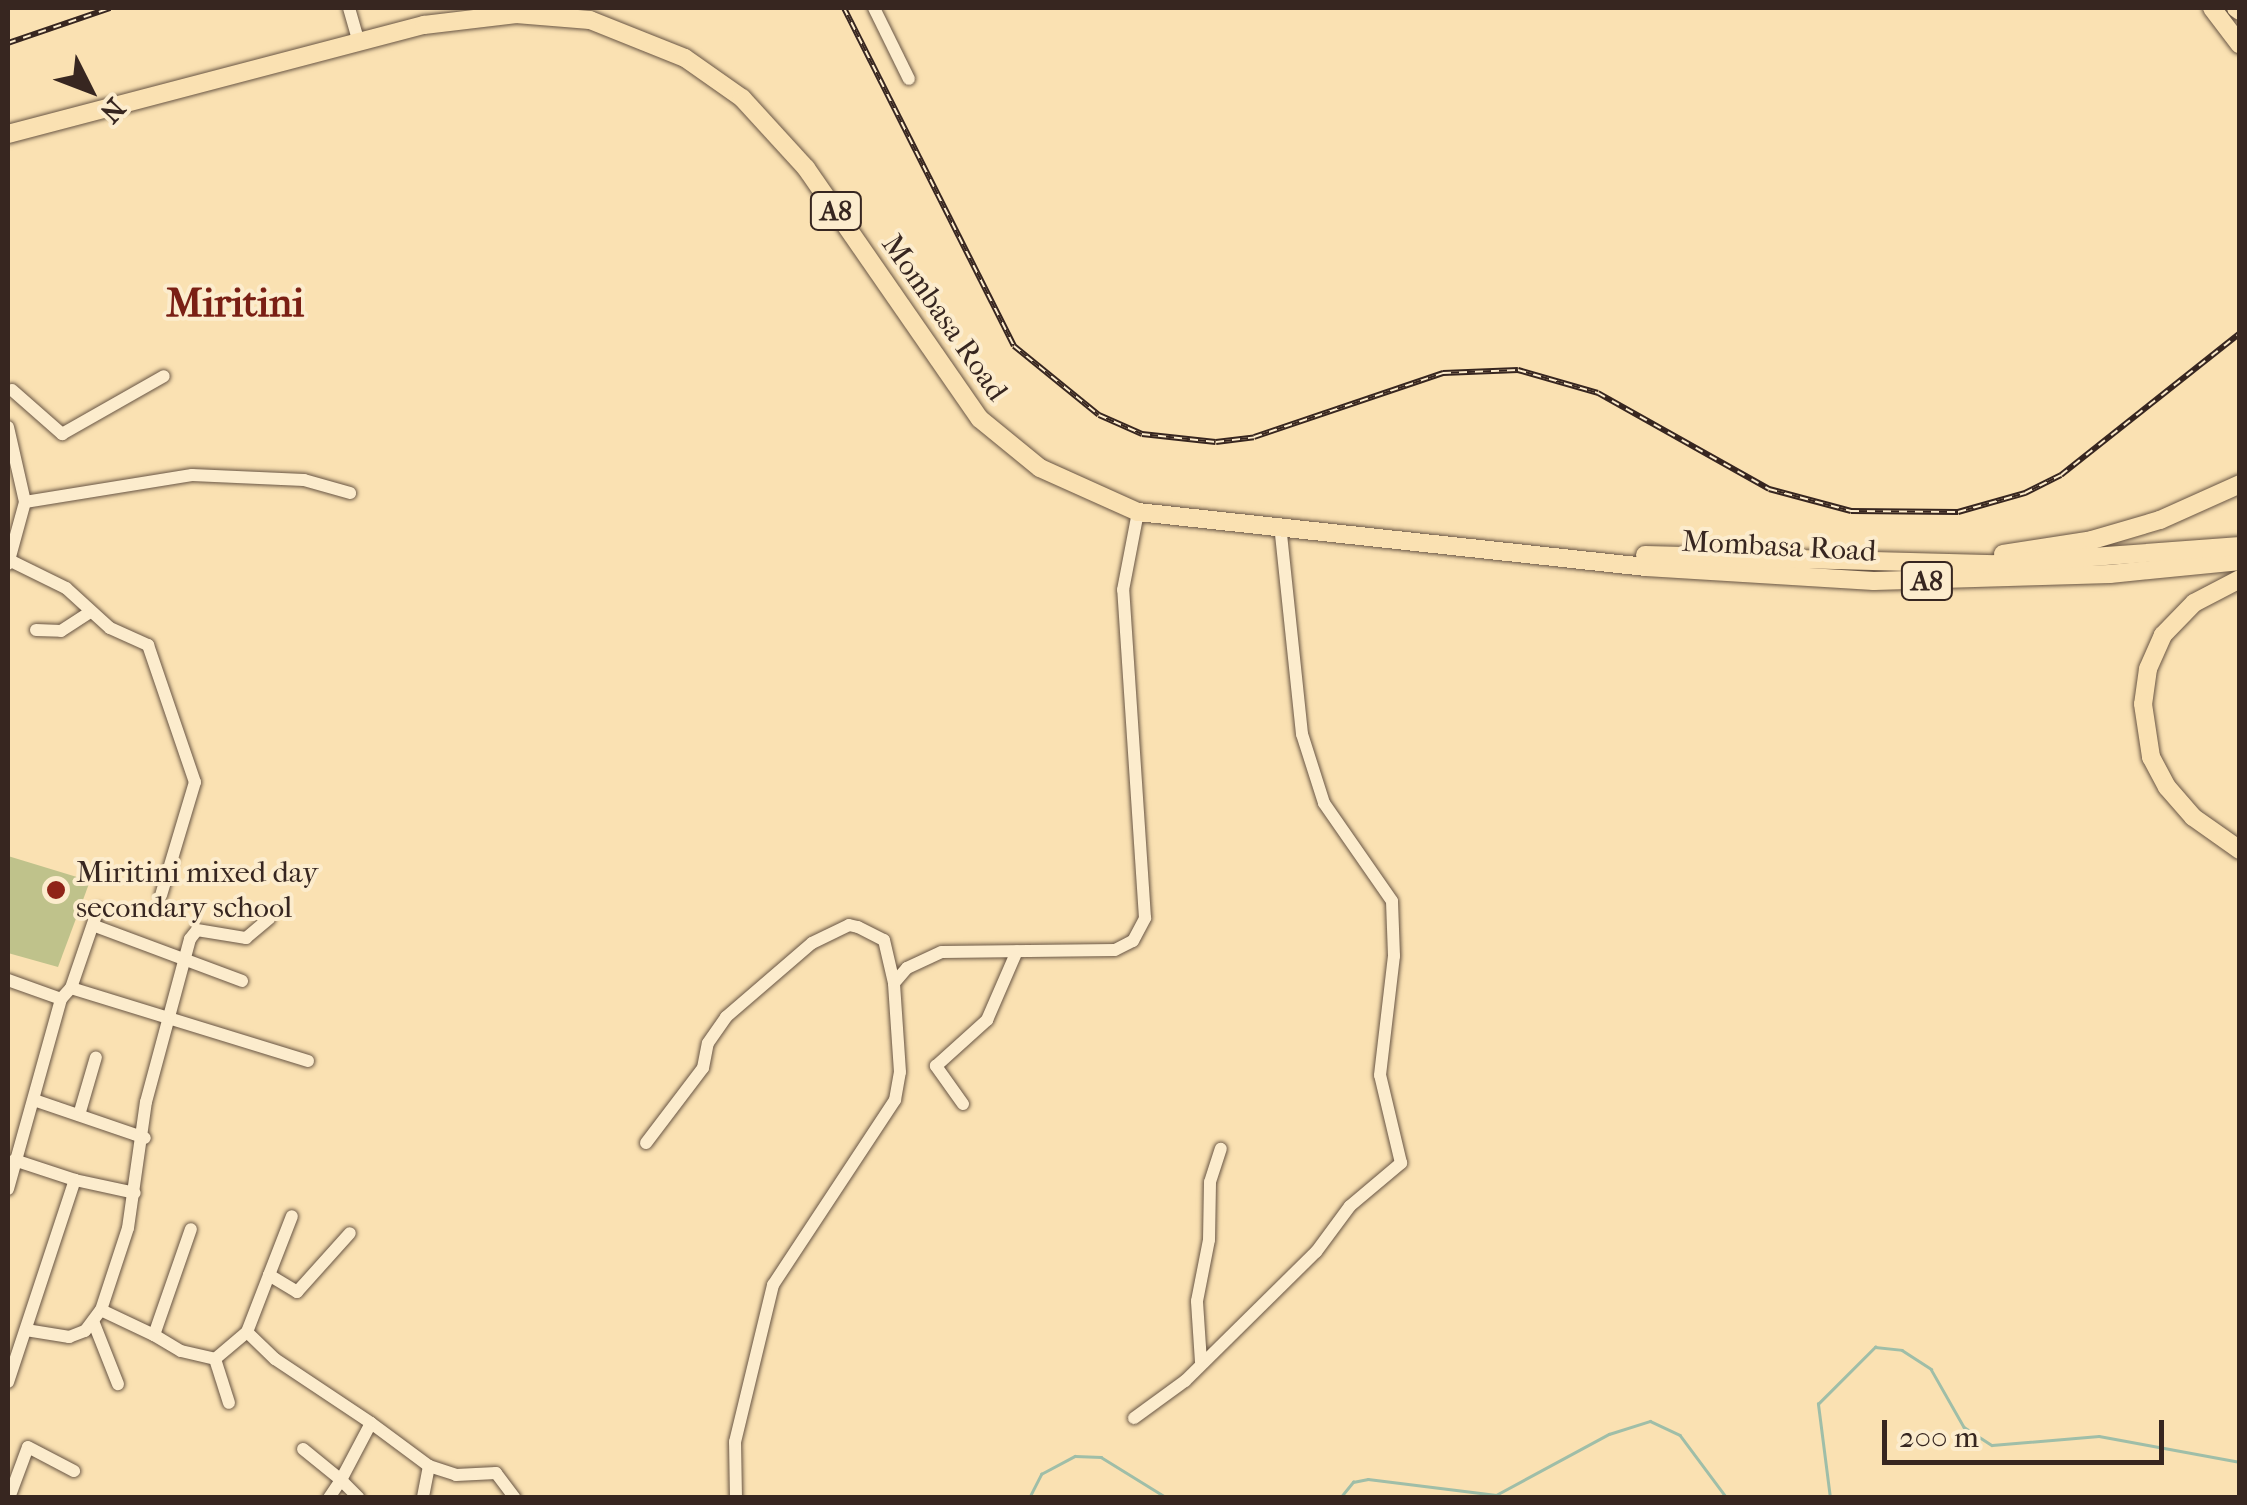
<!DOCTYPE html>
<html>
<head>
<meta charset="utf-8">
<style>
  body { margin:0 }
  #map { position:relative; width:2247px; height:1505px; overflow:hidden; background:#fae1b2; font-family:"IM FELL French Canon",serif }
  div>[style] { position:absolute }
  .green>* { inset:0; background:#bfc28b }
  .stream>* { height:2.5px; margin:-1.25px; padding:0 1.25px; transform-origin:1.25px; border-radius:1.25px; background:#9fbea8 }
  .roads { filter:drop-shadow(0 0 2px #685544) drop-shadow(0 0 2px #685544) }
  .minor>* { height:12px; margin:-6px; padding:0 6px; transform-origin:6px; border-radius:6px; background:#fceccd }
  .highway>* { height:18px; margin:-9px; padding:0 9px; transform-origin:9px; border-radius:9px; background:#fae1b2 }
  .rail>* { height:6px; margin-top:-3px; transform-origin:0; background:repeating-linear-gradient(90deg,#fceccd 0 8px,#372620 0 16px); box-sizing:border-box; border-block:2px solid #372620 }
  .dots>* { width:28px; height:28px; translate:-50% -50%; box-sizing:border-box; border:5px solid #fceccd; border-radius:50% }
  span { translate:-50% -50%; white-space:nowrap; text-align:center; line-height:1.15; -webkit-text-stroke:8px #fceccd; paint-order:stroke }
  .shield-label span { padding:2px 8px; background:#fceccd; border:2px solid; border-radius:8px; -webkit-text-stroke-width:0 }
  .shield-label { font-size:28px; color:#372620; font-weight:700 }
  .street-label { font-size:30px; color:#372620 }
  .poi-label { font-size:30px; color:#372620 }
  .left { translate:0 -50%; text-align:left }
  .district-label { font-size:40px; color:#7a1f14; font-weight:700 }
  .frame { position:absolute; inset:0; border:10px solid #372620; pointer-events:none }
  .north { position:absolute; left:40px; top:40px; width:100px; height:100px; -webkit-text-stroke:8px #fceccd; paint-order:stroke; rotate:132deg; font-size:28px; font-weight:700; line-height:40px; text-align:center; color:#372620 }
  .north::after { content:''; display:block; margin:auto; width:35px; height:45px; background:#372620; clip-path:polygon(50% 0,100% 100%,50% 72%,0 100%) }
  .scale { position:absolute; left:1882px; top:1420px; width:282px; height:45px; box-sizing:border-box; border:5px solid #372620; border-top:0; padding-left:12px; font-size:30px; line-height:35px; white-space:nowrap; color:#372620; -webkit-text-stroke:8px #fceccd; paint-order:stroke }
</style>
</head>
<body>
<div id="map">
  <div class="green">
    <i style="clip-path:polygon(8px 856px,90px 881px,58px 967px,8px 953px)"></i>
  </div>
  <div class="stream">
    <i style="left:1029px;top:1498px;width:27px;rotate:-63deg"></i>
    <i style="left:1041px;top:1474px;width:38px;rotate:-28deg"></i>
    <i style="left:1075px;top:1456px;width:26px;rotate:2deg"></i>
    <i style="left:1101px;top:1457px;width:78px;rotate:31.8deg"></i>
    <i style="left:1340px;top:1498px;width:21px;rotate:-51deg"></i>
    <i style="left:1353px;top:1482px;width:15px;rotate:-11deg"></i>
    <i style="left:1368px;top:1479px;width:129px;rotate:7.1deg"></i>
    <i style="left:1496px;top:1495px;width:128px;rotate:-28.4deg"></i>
    <i style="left:1609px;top:1434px;width:43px;rotate:-17.6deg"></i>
    <i style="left:1650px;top:1421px;width:33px;rotate:25deg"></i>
    <i style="left:1680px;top:1435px;width:79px;rotate:53.3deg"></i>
    <i style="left:1830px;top:1498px;width:95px;rotate:-97.3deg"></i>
    <i style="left:1818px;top:1404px;width:81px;rotate:-45deg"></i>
    <i style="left:1875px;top:1347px;width:27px;rotate:6deg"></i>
    <i style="left:1902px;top:1350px;width:35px;rotate:33deg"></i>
    <i style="left:1931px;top:1369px;width:67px;rotate:60.4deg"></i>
    <i style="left:1964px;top:1427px;width:33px;rotate:33deg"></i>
    <i style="left:1992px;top:1445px;width:107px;rotate:-4.8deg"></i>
    <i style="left:2099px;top:1436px;width:143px;rotate:10.4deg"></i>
  </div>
  <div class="roads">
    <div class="minor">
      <i style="left:349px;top:8px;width:37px;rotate:74deg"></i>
      <i style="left:874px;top:8px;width:79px;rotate:63.8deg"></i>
      <i style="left:12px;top:390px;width:67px;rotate:41.3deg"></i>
      <i style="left:62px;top:434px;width:117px;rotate:-29.6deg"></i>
      <i style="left:8px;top:427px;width:77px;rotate:77.2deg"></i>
      <i style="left:25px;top:502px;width:64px;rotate:105.3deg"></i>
      <i style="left:25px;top:502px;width:169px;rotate:-9.2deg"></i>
      <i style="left:192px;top:475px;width:112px;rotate:2.6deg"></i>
      <i style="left:304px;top:480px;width:48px;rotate:15.8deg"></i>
      <i style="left:9px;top:560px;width:64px;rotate:26.2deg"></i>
      <i style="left:66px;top:588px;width:59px;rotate:42.3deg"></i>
      <i style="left:110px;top:628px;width:42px;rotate:24.1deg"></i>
      <i style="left:148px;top:645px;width:145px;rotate:71.1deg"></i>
      <i style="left:195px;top:782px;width:118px;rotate:106.7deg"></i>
      <i style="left:36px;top:630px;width:25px;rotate:2deg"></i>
      <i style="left:61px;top:631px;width:33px;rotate:-33deg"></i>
      <i style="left:95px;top:926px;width:157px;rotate:20.5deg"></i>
      <i style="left:8px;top:980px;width:56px;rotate:19.7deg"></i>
      <i style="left:71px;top:988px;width:248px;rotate:17.1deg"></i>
      <i style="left:34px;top:1100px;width:117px;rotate:18.9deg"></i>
      <i style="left:963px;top:1104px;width:47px;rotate:-125.4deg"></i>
      <i style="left:936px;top:1066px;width:69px;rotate:-42deg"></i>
      <i style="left:987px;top:1020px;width:75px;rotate:-66.5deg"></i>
      <i style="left:79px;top:1115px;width:60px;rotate:-73.7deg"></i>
      <i style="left:646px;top:1143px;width:94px;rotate:-52.8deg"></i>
      <i style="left:703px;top:1068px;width:25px;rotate:-79deg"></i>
      <i style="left:708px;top:1043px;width:32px;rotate:-55deg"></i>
      <i style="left:726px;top:1017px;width:113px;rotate:-40.7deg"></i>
      <i style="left:812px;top:943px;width:41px;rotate:-25.9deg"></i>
      <i style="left:849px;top:925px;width:9px;rotate:13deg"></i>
      <i style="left:858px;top:927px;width:29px;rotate:27deg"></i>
      <i style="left:884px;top:940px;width:44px;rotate:76.9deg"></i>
      <i style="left:75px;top:1180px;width:61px;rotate:12.2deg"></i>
      <i style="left:8px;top:1189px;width:197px;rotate:-74.4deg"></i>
      <i style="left:61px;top:999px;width:15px;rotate:-48deg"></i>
      <i style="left:71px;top:988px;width:83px;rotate:-71.1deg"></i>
      <i style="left:269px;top:1275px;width:63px;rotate:-68.7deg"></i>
      <i style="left:101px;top:1310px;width:59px;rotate:25.3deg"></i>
      <i style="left:154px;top:1335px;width:112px;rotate:-70.8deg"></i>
      <i style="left:93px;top:1321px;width:68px;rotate:68.4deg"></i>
      <i style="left:26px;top:1330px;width:44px;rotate:9.2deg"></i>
      <i style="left:69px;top:1337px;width:17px;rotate:-21deg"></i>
      <i style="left:85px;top:1331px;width:26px;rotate:-53deg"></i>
      <i style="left:101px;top:1310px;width:86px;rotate:-71.8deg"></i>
      <i style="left:128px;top:1228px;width:127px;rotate:-81.9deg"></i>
      <i style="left:146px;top:1102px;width:169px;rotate:-74.9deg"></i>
      <i style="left:190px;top:939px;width:11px;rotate:-52deg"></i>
      <i style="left:197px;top:930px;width:50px;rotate:9.3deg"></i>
      <i style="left:246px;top:938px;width:30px;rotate:-40deg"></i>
      <i style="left:247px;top:1332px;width:61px;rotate:-68.9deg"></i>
      <i style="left:269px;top:1275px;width:33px;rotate:31deg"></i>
      <i style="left:297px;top:1292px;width:79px;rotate:-48.1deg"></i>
      <i style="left:154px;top:1335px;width:31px;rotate:31deg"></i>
      <i style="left:181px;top:1351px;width:35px;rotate:13deg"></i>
      <i style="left:215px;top:1359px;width:42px;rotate:-40.2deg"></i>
      <i style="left:247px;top:1332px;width:39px;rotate:44deg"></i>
      <i style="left:275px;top:1359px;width:115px;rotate:33.7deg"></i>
      <i style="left:371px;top:1423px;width:64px;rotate:117.8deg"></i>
      <i style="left:341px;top:1480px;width:25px;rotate:45deg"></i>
      <i style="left:215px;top:1359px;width:46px;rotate:72.3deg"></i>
      <i style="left:1201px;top:1362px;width:61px;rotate:-93.8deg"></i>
      <i style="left:1197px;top:1301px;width:62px;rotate:-78.9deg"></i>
      <i style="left:1209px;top:1240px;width:58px;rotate:-89deg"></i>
      <i style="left:1210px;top:1182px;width:35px;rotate:-72deg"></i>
      <i style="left:8px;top:1382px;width:213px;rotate:-71.7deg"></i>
      <i style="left:75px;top:1180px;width:64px;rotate:-161.8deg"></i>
      <i style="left:1134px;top:1418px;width:63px;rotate:-36deg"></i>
      <i style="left:1185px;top:1381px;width:184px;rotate:-44.6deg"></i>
      <i style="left:1316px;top:1252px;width:57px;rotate:-53.5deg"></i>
      <i style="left:1350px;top:1206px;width:67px;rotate:-40.1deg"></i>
      <i style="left:1401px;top:1163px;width:90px;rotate:-103.4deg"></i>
      <i style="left:1380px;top:1075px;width:120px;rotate:-83.3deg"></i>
      <i style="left:1394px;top:956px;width:55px;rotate:-92.1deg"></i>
      <i style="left:1392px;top:901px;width:119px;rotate:-124.8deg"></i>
      <i style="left:1324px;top:803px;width:72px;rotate:-107.7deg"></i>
      <i style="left:1302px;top:734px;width:210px;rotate:-96deg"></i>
      <i style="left:371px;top:1423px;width:72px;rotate:36.6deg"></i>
      <i style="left:429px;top:1466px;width:33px;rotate:101deg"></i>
      <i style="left:303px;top:1449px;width:49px;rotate:39.2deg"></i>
      <i style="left:341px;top:1480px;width:22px;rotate:124deg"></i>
      <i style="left:429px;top:1466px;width:28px;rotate:18deg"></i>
      <i style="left:456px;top:1475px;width:40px;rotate:-2.9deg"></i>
      <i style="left:496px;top:1473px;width:31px;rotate:53deg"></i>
      <i style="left:9px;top:1498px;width:54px;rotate:-69.6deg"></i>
      <i style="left:28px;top:1447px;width:52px;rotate:27.6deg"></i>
      <i style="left:736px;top:1498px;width:56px;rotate:-91deg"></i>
      <i style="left:735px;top:1442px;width:162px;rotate:-76.4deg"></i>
      <i style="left:773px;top:1285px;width:222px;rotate:-56.6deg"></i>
      <i style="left:895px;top:1100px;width:28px;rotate:-80deg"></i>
      <i style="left:900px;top:1072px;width:89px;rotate:-93.9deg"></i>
      <i style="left:894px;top:983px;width:20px;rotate:-49deg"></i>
      <i style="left:907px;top:968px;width:38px;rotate:-25deg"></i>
      <i style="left:942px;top:952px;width:173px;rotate:-0.7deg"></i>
      <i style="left:1115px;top:950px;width:20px;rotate:-27deg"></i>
      <i style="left:1133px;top:941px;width:26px;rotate:-62deg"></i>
      <i style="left:1145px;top:918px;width:329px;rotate:-93.8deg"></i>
      <i style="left:1123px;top:590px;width:79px;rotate:-79.1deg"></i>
    </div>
    <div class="highway">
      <i style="left:2212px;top:8px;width:46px;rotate:52.9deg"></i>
      <i style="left:2236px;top:8px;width:5px;rotate:37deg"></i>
      <i style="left:8px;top:134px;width:430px;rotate:-14.7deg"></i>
      <i style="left:424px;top:25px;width:93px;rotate:-6.8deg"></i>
      <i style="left:516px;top:14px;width:74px;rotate:4.6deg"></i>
      <i style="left:590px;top:20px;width:102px;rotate:21.8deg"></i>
      <i style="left:685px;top:58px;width:70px;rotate:35.1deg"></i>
      <i style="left:742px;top:98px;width:95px;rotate:47.6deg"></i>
      <i style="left:806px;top:168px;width:305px;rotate:55.3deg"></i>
      <i style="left:980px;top:419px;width:77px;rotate:39.2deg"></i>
      <i style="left:1040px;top:468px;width:107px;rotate:24.2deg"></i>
      <i style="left:1138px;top:512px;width:511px;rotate:6.18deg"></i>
      <i style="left:1646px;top:567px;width:228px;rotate:3.5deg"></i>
      <i style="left:1874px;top:581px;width:236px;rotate:-1.7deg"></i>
      <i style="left:2110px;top:574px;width:131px;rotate:-5.7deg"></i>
      <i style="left:2003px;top:554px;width:90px;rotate:-8.9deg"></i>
      <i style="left:2092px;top:540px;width:71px;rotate:-16.4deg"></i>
      <i style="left:2160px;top:520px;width:88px;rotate:-24.2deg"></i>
      <i style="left:1645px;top:555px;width:351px;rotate:1.5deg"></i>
      <i style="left:1996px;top:564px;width:245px;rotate:-4.2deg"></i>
      <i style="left:2240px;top:579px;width:52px;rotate:152.4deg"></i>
      <i style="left:2194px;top:603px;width:45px;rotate:134.1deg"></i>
      <i style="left:2163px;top:635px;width:37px;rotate:114deg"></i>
      <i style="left:2148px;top:669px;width:35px;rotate:98deg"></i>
      <i style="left:2143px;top:704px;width:54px;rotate:81.4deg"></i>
      <i style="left:2151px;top:757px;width:34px;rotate:62deg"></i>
      <i style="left:2167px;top:787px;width:40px;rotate:49deg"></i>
      <i style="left:2193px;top:817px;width:57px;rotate:35.1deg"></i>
    </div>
  </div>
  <div class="rail">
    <i style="left:844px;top:8px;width:378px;rotate:63.3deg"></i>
    <i style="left:1014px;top:346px;width:109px;rotate:39.1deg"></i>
    <i style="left:1099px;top:415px;width:47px;rotate:23.8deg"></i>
    <i style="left:1142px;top:434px;width:74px;rotate:6.2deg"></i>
    <i style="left:1216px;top:442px;width:38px;rotate:-7deg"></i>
    <i style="left:1254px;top:437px;width:200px;rotate:-18.7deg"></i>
    <i style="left:1443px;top:373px;width:75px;rotate:-2.3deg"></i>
    <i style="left:1518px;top:370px;width:83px;rotate:16deg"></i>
    <i style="left:1598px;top:393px;width:196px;rotate:29.3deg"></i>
    <i style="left:1769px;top:489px;width:85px;rotate:15deg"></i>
    <i style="left:1851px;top:511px;width:107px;rotate:0.5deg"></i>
    <i style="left:1958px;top:512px;width:70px;rotate:-15.8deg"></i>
    <i style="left:2025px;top:493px;width:40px;rotate:-26.6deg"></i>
    <i style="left:2061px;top:475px;width:228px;rotate:-38.4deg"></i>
    <i style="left:8px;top:43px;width:108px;rotate:-18.9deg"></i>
  </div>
  <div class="dots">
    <i style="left:56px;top:890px;background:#8f2418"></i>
  </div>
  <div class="shield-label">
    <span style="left:836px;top:211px">A8</span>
    <span style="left:1927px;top:581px">A8</span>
  </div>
  <div class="street-label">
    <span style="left:944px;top:318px;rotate:55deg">Mombasa Road</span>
    <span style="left:1779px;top:547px;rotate:3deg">Mombasa Road</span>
  </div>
  <div class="poi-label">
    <span class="left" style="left:76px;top:890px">Miritini mixed day<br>secondary school</span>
  </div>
  <div class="district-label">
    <span style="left:235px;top:303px">Miritini</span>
  </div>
  <div class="frame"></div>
  <div class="north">N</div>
  <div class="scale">200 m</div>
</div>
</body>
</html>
